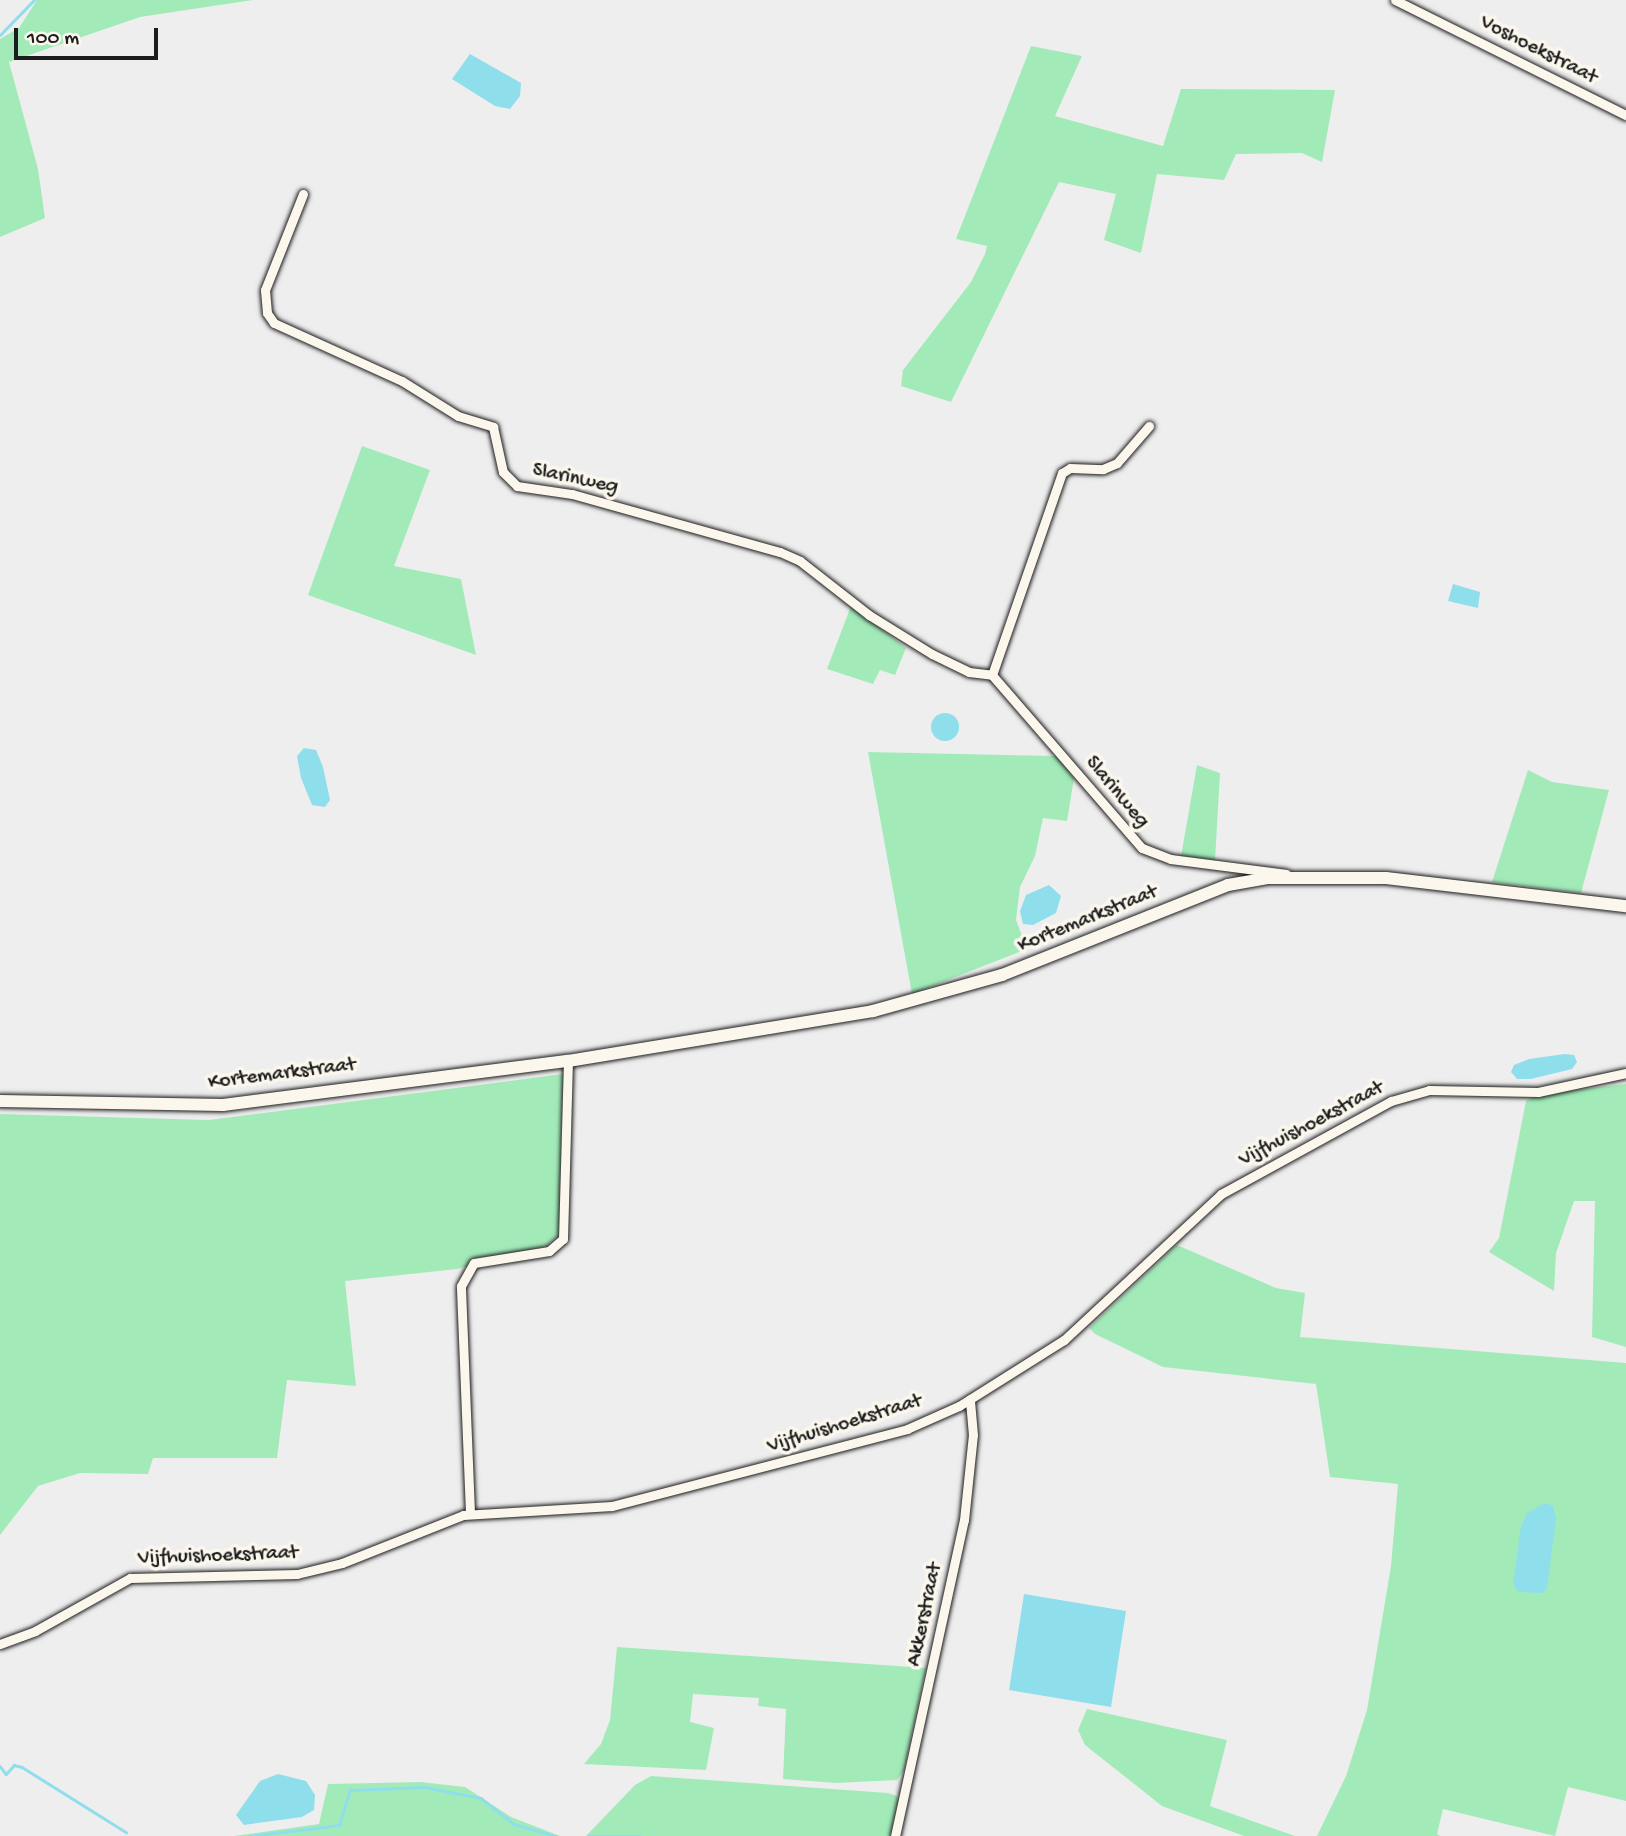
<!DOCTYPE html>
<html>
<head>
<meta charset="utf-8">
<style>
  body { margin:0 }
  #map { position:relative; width:1626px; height:1836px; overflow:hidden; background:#efeeef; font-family:"Gochi Hand",sans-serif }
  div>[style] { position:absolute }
  .green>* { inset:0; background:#a2ebb9 }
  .water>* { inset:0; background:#8fdeec }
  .round { border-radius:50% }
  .stream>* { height:2.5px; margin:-1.25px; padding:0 1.25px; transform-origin:1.25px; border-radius:1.25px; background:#8fdeec }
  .roads { filter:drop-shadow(0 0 2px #1c1c1c) drop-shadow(0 0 2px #1c1c1c) }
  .street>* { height:9px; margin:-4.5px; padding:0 4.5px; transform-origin:4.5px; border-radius:4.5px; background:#fbf7ec }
  .secondary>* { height:12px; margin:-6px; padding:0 6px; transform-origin:6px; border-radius:6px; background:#fbf7ec }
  span { translate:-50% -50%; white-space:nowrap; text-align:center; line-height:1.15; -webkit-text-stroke:7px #fbf7ec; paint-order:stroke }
  .street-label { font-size:21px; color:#1c1c1c }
  .scale { position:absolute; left:14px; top:28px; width:144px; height:32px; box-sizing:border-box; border:4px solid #1c1c1c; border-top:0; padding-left:9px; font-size:21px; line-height:24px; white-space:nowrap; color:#1c1c1c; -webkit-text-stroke:5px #fbf7ec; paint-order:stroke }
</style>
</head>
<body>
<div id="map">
  <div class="green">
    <i style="clip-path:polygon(37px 0,253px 0,140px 17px,9px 62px,38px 169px,45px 218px,0 237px,0 39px,19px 28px)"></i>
    <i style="clip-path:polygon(1031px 46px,1082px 56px,1055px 116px,1163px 146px,1181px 89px,1335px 90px,1322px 162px,1302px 153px,1236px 154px,1224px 180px,1157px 174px,1141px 253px,1104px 240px,1116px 194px,1059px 182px,951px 402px,901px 386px,903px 370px,971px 282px,985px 254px,987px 246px,956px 239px)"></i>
    <i style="clip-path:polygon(362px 446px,430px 470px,394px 566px,461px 579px,476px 655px,308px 595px)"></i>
    <i style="clip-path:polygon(851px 606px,906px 648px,895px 675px,880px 670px,873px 684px,827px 669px)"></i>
    <i style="clip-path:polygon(868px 752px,1056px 756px,1074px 778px,1067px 821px,1043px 818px,1035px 856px,1020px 887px,1016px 920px,1027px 949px,912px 994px)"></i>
    <i style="clip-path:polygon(1197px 765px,1220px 773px,1215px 861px,1181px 856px)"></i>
    <i style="clip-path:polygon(1528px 770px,1552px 782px,1609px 790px,1581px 893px,1492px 882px)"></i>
    <i style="clip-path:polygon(563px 1074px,559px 1234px,546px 1246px,457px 1269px,345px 1281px,356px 1386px,287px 1380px,277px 1458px,153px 1458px,148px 1474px,80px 1473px,38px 1486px,0 1535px,0 1114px,209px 1120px)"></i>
    <i style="clip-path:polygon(1626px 1084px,1626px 1347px,1592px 1337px,1595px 1201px,1574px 1201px,1556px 1253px,1554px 1291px,1489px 1252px,1499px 1238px,1526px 1101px,1539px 1094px)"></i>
    <i style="clip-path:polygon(1177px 1245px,1276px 1288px,1305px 1293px,1300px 1337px,1626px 1363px,1626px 1801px,1568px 1787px,1555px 1836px,1443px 1809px,1437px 1834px,1440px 1836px,1317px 1836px,1346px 1776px,1367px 1710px,1391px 1566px,1398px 1484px,1330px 1477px,1316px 1384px,1163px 1367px,1095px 1334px,1089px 1328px)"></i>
    <i style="clip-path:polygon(617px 1647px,926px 1668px,904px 1770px,897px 1780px,836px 1783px,783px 1779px,786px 1709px,758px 1706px,759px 1698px,693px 1694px,690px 1722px,714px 1728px,706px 1770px,584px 1764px,601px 1744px,610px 1720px)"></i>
    <i style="clip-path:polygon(1087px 1709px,1227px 1740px,1210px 1806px,1295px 1836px,1244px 1836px,1162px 1806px,1085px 1745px,1078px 1730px)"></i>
    <i style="clip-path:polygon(651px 1776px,888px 1793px,897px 1796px,898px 1806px,891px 1836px,586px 1836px,635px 1785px)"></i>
    <i style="clip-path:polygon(421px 1782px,465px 1787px,511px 1817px,560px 1836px,234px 1836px,319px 1824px,328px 1784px)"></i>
  </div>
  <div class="water">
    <i style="clip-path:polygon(470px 54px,521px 83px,520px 96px,510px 109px,495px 106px,452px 79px)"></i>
    <i style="clip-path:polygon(1453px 584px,1480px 592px,1478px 608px,1448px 601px)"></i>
    <i class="round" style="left:931px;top:713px;width:28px;height:28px"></i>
    <i style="clip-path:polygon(304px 748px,316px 750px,323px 767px,330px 800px,325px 807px,312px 805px,301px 778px,297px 756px)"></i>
    <i style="clip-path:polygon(1049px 885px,1061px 896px,1056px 913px,1033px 925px,1023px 924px,1020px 911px,1026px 895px)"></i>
    <i style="clip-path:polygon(1565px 1054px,1574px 1055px,1577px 1062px,1572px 1069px,1531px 1079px,1517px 1079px,1511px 1072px,1514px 1065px,1529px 1059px)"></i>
    <i style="clip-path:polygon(1545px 1503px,1553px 1506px,1556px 1519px,1547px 1588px,1542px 1593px,1518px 1592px,1513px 1584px,1521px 1526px,1527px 1513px)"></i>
    <i style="clip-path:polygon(1024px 1594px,1126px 1611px,1111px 1707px,1009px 1690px)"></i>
    <i style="clip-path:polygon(278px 1774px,306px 1781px,315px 1795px,314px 1810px,302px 1817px,244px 1825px,236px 1815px,260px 1781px)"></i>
  </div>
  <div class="stream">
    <i style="left:0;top:35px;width:49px;rotate:-45.8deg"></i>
    <i style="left:0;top:1766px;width:10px;rotate:53deg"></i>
    <i style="left:6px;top:1774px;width:12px;rotate:-48deg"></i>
    <i style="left:14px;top:1765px;width:8px;rotate:14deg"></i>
    <i style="left:22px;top:1767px;width:123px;rotate:32deg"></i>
    <i style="left:250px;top:1836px;width:90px;rotate:-7deg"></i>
    <i style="left:339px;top:1825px;width:37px;rotate:-73deg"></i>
    <i style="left:350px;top:1790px;width:74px;rotate:-2.3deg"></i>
    <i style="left:424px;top:1787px;width:58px;rotate:10.9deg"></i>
    <i style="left:481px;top:1798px;width:42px;rotate:38.2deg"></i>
    <i style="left:514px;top:1824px;width:44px;rotate:15.9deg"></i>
    <i style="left:588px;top:1836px;width:52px"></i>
  </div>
  <div class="roads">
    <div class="street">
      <i style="left:1395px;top:0;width:258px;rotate:26.5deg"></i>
      <i style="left:303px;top:194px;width:103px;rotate:111.6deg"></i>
      <i style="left:265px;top:290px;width:23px;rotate:85deg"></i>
      <i style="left:267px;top:313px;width:12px;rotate:55deg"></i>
      <i style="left:274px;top:323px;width:141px;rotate:24.4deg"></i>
      <i style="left:402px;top:381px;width:66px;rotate:32deg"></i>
      <i style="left:458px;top:416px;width:37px;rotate:17deg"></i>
      <i style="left:493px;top:427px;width:46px;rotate:77.5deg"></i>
      <i style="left:503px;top:472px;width:20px;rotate:45deg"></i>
      <i style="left:517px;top:486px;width:56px;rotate:8.3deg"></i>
      <i style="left:572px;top:494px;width:216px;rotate:15.6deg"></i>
      <i style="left:780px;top:552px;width:22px;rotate:24deg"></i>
      <i style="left:800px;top:561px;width:88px;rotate:38deg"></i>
      <i style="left:869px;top:615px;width:74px;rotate:31.8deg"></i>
      <i style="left:932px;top:654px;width:41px;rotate:25.9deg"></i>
      <i style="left:969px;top:672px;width:23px;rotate:7deg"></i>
      <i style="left:992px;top:675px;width:229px;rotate:49.1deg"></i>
      <i style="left:1142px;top:848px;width:31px;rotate:21deg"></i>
      <i style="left:1171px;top:859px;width:116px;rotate:7.4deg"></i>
      <i style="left:992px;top:675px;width:214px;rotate:-70.9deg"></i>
      <i style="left:1062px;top:473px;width:9px;rotate:-32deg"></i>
      <i style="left:1070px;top:468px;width:33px;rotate:2deg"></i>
      <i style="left:1103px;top:469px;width:15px;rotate:-23deg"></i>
      <i style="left:1117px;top:463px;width:49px;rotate:-49.1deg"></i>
      <i style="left:470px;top:1513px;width:227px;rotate:-92.3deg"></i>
      <i style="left:461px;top:1286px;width:26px;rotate:-61deg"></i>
      <i style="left:474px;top:1263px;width:76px;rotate:-9.1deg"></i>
      <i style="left:549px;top:1251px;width:18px;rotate:-41deg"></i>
      <i style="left:563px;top:1239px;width:178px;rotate:-88.4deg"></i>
      <i style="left:0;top:1644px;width:37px;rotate:-20deg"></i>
      <i style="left:35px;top:1631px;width:109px;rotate:-29.2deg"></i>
      <i style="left:130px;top:1578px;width:167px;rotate:-1.4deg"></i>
      <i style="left:297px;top:1574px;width:46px;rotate:-13.7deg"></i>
      <i style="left:342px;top:1563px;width:130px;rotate:-21.6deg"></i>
      <i style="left:463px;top:1515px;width:149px;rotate:-3.5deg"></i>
      <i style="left:612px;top:1506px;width:305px;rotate:-14.6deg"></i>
      <i style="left:907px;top:1429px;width:57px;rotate:-23.9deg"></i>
      <i style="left:959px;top:1406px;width:124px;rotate:-32.2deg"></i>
      <i style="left:1064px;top:1340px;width:214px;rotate:-42.9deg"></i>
      <i style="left:1221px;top:1194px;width:194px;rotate:-28.7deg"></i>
      <i style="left:1391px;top:1101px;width:40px;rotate:-16deg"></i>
      <i style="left:1429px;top:1090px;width:109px;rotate:1.1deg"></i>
      <i style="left:1538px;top:1092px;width:90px;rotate:-12.2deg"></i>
      <i style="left:895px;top:1836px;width:323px;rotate:-77.7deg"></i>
      <i style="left:964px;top:1520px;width:85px;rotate:-84deg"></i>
      <i style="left:973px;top:1435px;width:36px;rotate:-95deg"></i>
    </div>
    <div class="secondary">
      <i style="left:0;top:1101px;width:223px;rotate:1deg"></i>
      <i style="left:223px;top:1105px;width:348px;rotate:-7.3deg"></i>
      <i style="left:568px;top:1061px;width:309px;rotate:-9.3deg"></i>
      <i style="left:873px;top:1011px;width:134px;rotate:-15.6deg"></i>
      <i style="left:1002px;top:975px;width:243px;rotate:-21.7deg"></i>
      <i style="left:1228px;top:885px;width:40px;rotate:-10deg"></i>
      <i style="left:1267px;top:878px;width:119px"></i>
      <i style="left:1386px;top:878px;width:242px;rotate:6.7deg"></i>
    </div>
  </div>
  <div class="street-label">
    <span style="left:1538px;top:51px;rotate:27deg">Voshoekstraat</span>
    <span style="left:575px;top:480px;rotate:12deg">Slarinweg</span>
    <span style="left:1116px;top:793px;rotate:50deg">Slarinweg</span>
    <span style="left:1088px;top:920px;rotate:-22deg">Kortemarkstraat</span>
    <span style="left:282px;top:1075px;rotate:-7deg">Kortemarkstraat</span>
    <span style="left:1312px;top:1125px;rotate:-28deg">Vijfhuishoekstraat</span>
    <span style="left:845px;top:1425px;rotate:-17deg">Vijfhuishoekstraat</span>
    <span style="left:218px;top:1557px;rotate:-2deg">Vijfhuishoekstraat</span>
    <span style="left:926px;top:1615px;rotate:-78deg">Akkerstraat</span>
  </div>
  <div class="scale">100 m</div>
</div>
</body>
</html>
